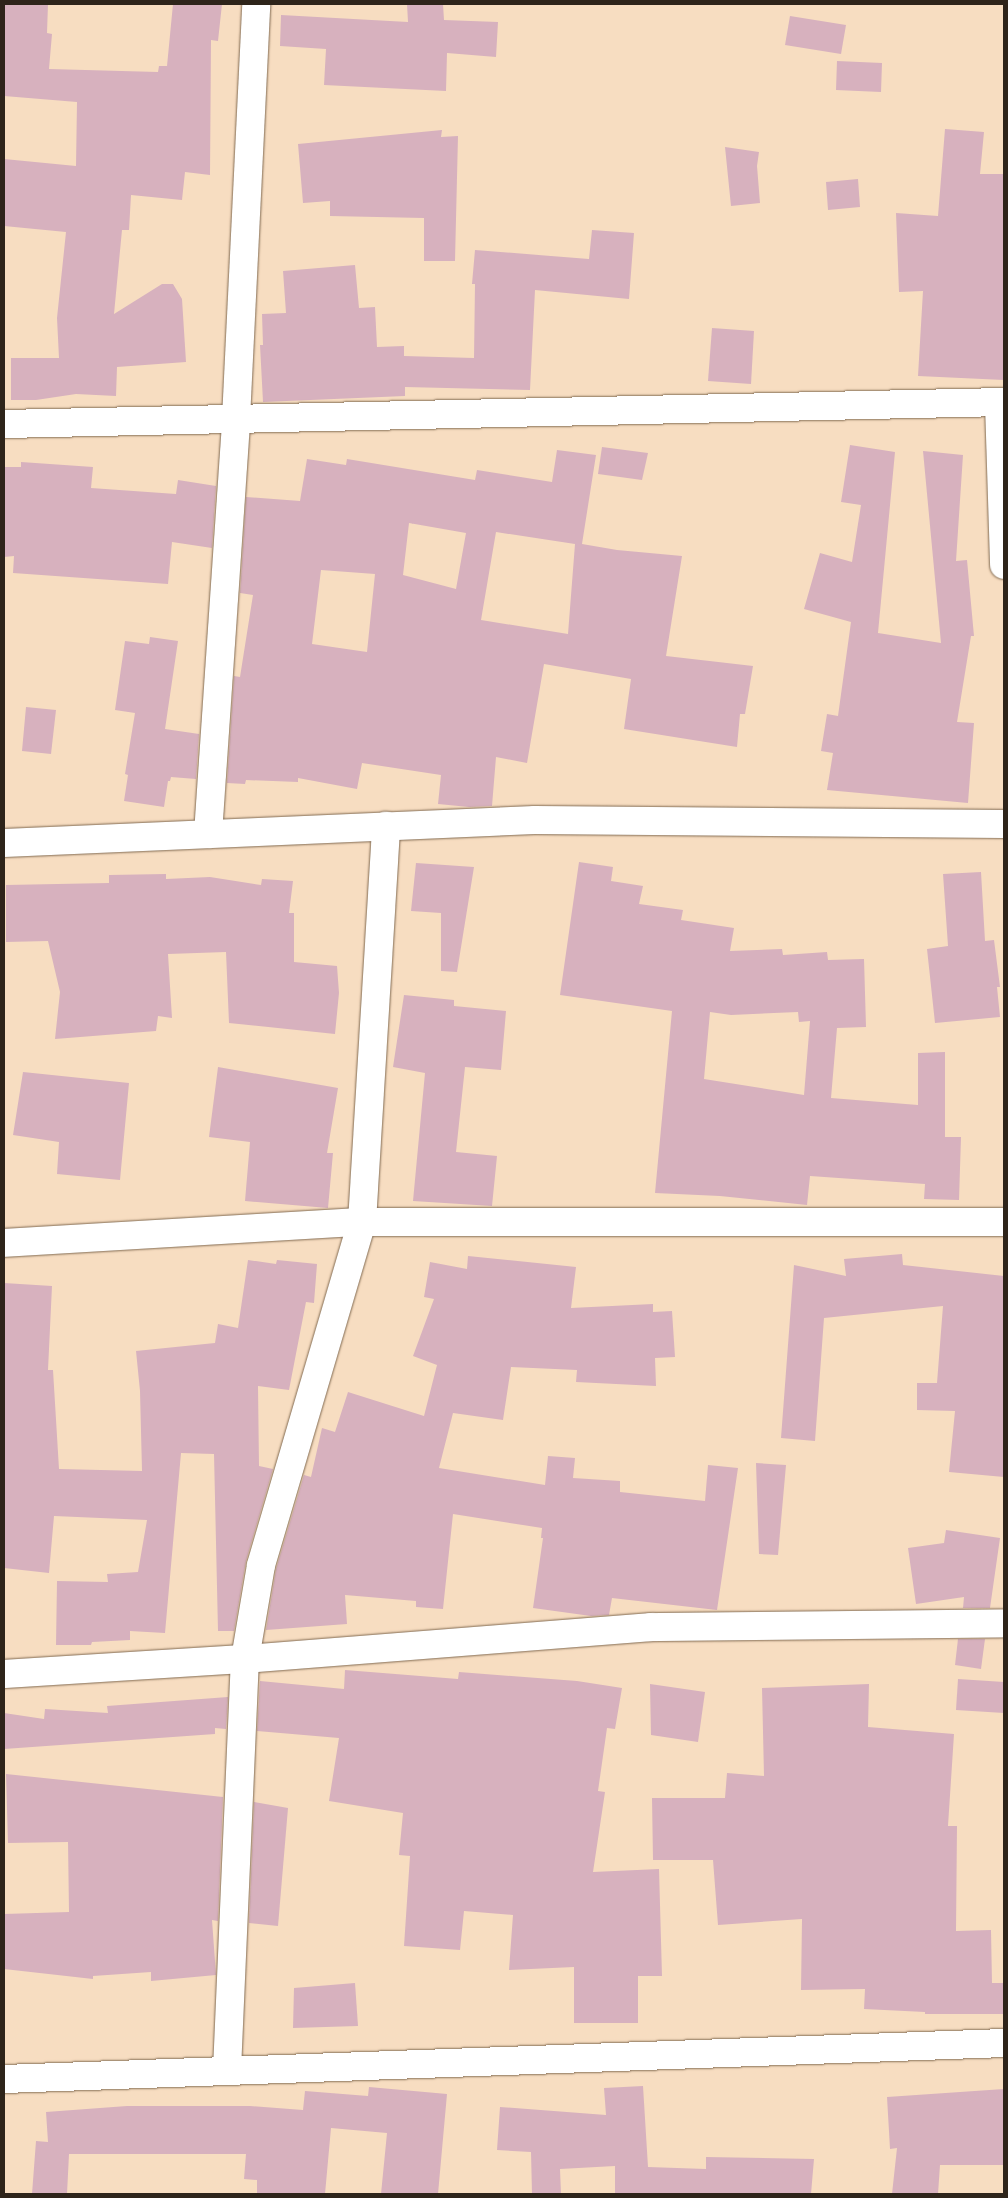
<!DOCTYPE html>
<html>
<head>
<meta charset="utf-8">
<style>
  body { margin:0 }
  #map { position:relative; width:1008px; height:2198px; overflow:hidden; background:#f7ddc1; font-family:"Asap Condensed",sans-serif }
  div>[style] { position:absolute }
  .building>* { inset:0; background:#d7b1be }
  .roads { filter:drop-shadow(0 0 1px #826b52) drop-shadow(0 0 1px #826b52) }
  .minor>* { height:28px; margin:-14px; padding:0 14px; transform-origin:14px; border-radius:14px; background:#fff }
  span { translate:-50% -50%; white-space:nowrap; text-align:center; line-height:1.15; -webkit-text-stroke:4.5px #f7ddc1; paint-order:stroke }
  .frame { position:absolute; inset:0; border:5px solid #2e241a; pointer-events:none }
</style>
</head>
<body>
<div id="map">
  <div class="building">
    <i style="clip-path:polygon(4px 4px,48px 4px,47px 33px,52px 34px,49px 69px,158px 72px,159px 66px,167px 66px,173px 4px,222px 4px,218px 41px,211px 40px,210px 175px,185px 172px,182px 200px,131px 195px,129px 230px,122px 230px,114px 314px,162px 284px,173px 284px,182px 299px,186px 362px,117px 367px,116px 396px,76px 394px,36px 400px,11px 400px,11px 358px,59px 358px,57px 318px,66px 232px,4px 226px,4px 159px,76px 166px,77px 102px,4px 96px)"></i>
    <i style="clip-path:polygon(407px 4px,443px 4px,444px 20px,498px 22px,496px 57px,447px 53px,446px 91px,324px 85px,326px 49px,280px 46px,281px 15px,408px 22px)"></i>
    <i style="clip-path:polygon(790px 16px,846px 25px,841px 54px,785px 45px)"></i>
    <i style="clip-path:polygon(837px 61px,882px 63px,881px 92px,836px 90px)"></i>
    <i style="clip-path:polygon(945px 129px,984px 132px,980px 174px,1004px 174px,1004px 380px,918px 376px,923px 291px,899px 292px,896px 213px,938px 216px)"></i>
    <i style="clip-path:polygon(442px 130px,441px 137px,458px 136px,455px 261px,424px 261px,424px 218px,330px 216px,330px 201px,303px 203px,298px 144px)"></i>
    <i style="clip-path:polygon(725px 147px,759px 152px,757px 166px,760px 203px,731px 206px)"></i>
    <i style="clip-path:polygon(858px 179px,860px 207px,828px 210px,826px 182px)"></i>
    <i style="clip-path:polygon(592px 230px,634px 233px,629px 299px,535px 290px,530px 390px,405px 387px,405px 396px,263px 402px,260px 345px,263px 345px,262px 314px,286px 313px,283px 271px,355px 265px,359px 308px,375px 307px,377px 347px,404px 346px,404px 356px,474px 358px,475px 284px,472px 284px,475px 250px,589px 259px)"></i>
    <i style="clip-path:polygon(712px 328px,754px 331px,751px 384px,708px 381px)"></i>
    <i style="clip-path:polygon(850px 445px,895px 452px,878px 633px,941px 643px,923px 451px,963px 455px,956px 561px,967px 560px,974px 636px,971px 636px,957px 722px,974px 723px,968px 803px,827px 790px,833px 753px,821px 751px,827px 714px,838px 716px,851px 622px,804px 609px,820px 553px,852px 562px,861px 505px,841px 502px)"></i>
    <i style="clip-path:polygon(602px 447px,648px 453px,642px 480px,598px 474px)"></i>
    <i style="clip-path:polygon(evenodd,557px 450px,596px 455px,582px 544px,617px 550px,682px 556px,666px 656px,753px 666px,745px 714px,740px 714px,737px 747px,624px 729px,631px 679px,544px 664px,527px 763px,496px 757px,492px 806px,469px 807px,438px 804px,441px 775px,362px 763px,357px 789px,298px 778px,298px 782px,246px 780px,245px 784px,227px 783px,234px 676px,240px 677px,253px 595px,240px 593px,246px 497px,300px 501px,307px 459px,346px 465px,347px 459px,475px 480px,477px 470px,552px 482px,557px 450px,409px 523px,466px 533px,456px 589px,403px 575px,409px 523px,557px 450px,496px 532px,575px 544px,568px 634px,481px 620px,496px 532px,557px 450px,321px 570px,375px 574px,367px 652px,312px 644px,321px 570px)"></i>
    <i style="clip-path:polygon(21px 462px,93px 467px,91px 488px,176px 494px,178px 480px,216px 486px,212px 548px,172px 542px,168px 584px,13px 573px,14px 556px,4px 557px,4px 467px,21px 467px)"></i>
    <i style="clip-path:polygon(150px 637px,178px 641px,165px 729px,199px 734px,196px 779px,171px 777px,170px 781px,168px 781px,164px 807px,124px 801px,128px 775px,125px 774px,135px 713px,115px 710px,125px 641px,149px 644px)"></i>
    <i style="clip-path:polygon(26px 707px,56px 710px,51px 754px,22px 751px)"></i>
    <i style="clip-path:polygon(evenodd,579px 862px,613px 867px,611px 881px,643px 886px,639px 904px,683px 910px,681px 920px,734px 928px,730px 951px,782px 949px,783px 955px,827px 952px,828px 960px,864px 959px,866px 1027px,837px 1028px,831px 1098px,918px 1105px,918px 1053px,945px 1052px,945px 1137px,961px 1137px,959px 1200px,924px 1199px,925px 1184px,810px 1176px,807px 1205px,720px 1196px,655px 1193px,672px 1011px,560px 995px,579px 862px,710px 1012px,731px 1015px,798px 1012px,799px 1022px,810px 1021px,804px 1095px,704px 1079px,710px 1012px)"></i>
    <i style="clip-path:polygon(416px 863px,474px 867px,457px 972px,441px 971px,441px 913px,411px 911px)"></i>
    <i style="clip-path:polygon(981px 872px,985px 941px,994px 940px,1000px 987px,997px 987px,1000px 1017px,935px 1023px,927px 949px,948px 946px,943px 874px)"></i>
    <i style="clip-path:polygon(166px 874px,166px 879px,210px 877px,261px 885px,262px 879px,293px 881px,289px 913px,294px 913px,294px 962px,337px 966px,339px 993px,335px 1034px,229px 1023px,226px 952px,168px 954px,172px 1018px,158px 1016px,156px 1031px,55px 1039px,60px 992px,48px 941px,6px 942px,6px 885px,109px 883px,109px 875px)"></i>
    <i style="clip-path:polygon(404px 995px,454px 1000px,454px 1006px,506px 1011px,501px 1070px,465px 1067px,456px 1152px,497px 1156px,492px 1206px,413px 1201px,425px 1073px,393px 1067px)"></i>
    <i style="clip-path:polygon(218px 1067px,338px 1088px,327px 1153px,333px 1153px,328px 1208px,245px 1201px,250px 1142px,209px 1137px)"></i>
    <i style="clip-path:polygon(23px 1072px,129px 1083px,120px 1180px,57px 1174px,59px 1142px,13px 1135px)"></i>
    <i style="clip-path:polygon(902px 1254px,903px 1265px,1004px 1276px,1004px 1477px,949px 1472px,955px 1411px,917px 1410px,917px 1383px,937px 1383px,943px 1306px,824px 1318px,815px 1441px,781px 1438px,794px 1265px,846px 1276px,844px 1259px)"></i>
    <i style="clip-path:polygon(468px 1256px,576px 1267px,571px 1308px,653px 1304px,653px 1312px,672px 1311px,675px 1357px,655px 1358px,656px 1386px,576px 1382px,577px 1370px,511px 1367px,503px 1420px,453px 1413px,439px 1468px,545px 1485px,548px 1456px,575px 1458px,573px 1478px,620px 1481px,620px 1492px,705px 1501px,708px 1465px,738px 1468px,717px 1610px,612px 1598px,609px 1615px,591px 1616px,533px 1608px,543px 1538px,541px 1538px,542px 1528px,453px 1514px,443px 1609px,416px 1607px,416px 1601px,345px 1595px,347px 1624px,266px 1630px,276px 1569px,304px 1475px,311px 1477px,322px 1428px,335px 1432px,348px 1392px,424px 1416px,437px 1365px,413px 1356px,434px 1299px,424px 1297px,430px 1262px,467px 1269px)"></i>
    <i style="clip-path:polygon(248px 1260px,276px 1264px,277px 1260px,317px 1264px,314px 1303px,306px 1302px,289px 1390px,258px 1386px,259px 1466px,273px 1469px,246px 1561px,234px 1631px,218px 1631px,214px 1454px,181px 1453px,165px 1633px,130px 1631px,130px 1640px,92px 1642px,91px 1645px,56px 1645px,57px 1581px,108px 1582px,107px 1574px,138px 1572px,147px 1520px,54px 1516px,49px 1573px,4px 1568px,4px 1283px,52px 1286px,48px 1370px,53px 1370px,59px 1469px,142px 1471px,140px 1391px,136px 1351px,215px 1343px,218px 1324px,238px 1328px)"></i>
    <i style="clip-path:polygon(756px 1463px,786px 1465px,778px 1555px,759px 1554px)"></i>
    <i style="clip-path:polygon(946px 1530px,1000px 1538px,990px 1608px,963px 1608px,964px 1597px,916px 1604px,908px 1548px,944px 1543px)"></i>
    <i style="clip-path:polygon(958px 1639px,985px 1639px,981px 1669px,955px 1665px)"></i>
    <i style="clip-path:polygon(345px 1670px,458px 1679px,459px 1672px,577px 1681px,622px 1688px,615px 1729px,607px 1728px,598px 1791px,605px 1792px,593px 1872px,659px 1869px,662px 1976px,638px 1976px,638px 2023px,574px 2023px,574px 1967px,509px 1970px,513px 1915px,464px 1911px,460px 1950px,404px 1946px,410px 1856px,399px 1855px,403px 1813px,329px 1801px,339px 1738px,257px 1731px,260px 1681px,344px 1689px)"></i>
    <i style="clip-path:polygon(958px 1679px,1004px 1682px,1004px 1713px,956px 1710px)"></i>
    <i style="clip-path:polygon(650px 1684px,705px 1692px,698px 1742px,651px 1735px)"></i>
    <i style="clip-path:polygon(869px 1684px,868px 1727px,954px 1734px,948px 1826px,957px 1826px,956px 1931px,991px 1930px,992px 1983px,1004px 1983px,1004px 2014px,925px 2014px,925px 2012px,864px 2009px,865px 1989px,801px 1990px,802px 1919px,718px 1925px,713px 1860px,653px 1860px,652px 1798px,725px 1798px,727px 1773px,764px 1776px,762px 1688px)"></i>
    <i style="clip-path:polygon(228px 1697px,226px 1729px,215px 1728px,215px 1734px,4px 1749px,4px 1713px,44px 1719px,45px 1709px,108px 1713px,107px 1706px)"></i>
    <i style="clip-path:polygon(6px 1774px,223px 1797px,218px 1921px,212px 1920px,216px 1975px,151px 1981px,151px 1972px,93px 1976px,93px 1979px,4px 1969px,4px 1914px,69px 1912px,68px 1842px,8px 1843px)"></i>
    <i style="clip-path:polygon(254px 1802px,288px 1808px,278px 1926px,249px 1923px)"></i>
    <i style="clip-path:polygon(355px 1983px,358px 2026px,293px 2028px,294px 1988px)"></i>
    <i style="clip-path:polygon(643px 2086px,648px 2167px,706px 2169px,706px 2157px,814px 2159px,811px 2194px,615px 2194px,615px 2166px,560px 2169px,561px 2194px,532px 2194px,531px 2152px,497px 2150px,500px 2107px,606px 2115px,604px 2088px)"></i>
    <i style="clip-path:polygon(369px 2087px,447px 2094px,438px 2194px,381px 2194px,387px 2133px,331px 2128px,325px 2194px,257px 2194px,257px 2180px,244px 2179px,246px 2154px,69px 2154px,67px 2194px,32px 2194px,36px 2141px,48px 2142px,46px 2112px,127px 2106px,250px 2106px,303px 2110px,305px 2091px,368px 2096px)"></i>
    <i style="clip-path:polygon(1004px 2089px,1004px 2165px,940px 2165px,938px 2194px,892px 2194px,897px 2148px,890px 2149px,887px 2097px)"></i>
  </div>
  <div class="roads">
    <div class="minor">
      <i style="left:999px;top:403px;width:162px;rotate:88.2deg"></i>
      <i style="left:4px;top:424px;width:1000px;rotate:-1.26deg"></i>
      <i style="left:208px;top:834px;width:416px;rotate:-86.1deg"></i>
      <i style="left:236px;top:419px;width:415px;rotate:-87.2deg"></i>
      <i style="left:4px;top:843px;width:531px;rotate:-2.48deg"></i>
      <i style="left:535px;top:820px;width:469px;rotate:0.5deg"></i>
      <i style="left:4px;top:1243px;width:359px;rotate:-3.4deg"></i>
      <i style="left:362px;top:1222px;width:642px"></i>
      <i style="left:4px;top:1674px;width:241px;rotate:-3.6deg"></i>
      <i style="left:245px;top:1659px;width:407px;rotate:-4.5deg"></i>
      <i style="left:651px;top:1627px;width:353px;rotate:-0.6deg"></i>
      <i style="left:227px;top:2070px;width:411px;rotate:-87.5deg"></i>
      <i style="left:245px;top:1659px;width:95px;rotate:-80.3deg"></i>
      <i style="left:261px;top:1565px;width:358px;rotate:-73.6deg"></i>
      <i style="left:362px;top:1222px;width:397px;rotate:-86.5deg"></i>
      <i style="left:4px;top:2079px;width:1001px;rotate:-2.06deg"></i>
    </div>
  </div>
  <div class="frame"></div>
</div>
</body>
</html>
